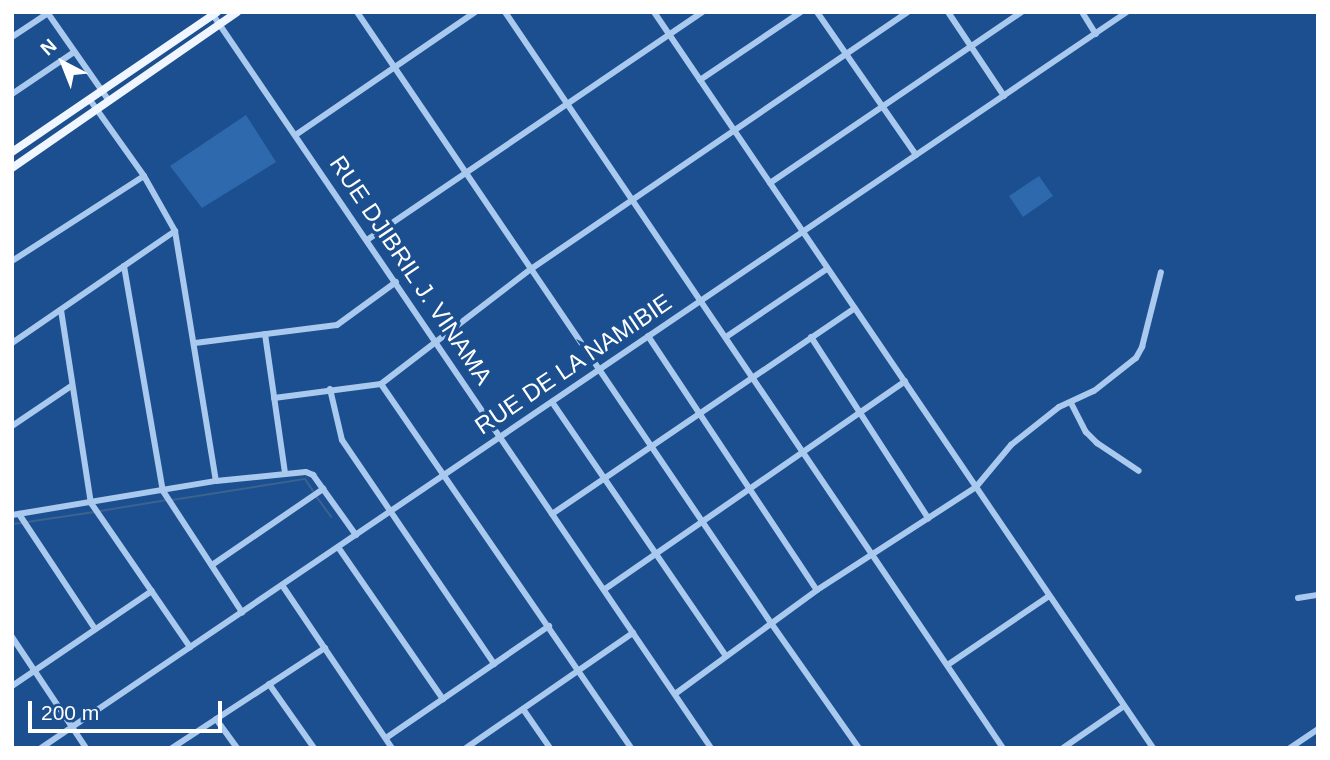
<!DOCTYPE html>
<html>
<head>
<meta charset="utf-8">
<style>
  body { margin:0 }
  #map { position:relative; width:1330px; height:760px; overflow:hidden; background:#1b4f8f; font-family:Helvetica,sans-serif }
  div>[style] { position:absolute }
  .green>* { inset:0; background:#2e69ad }
  .stream>* { height:2px; margin:-1px; padding:0 1px; transform-origin:1px; border-radius:1px; background:#3c6290 }
  .minor>* { height:6px; margin:-3px; padding:0 3px; transform-origin:3px; border-radius:3px; background:#a9c9ee }
  .major>* { height:8px; margin:-4px; padding:0 4px; transform-origin:4px; border-radius:4px; background:#f0f6ff }
  span { translate:-50% -50%; white-space:nowrap; text-align:center; line-height:1.15; -webkit-text-stroke:7px #1b4f8f; paint-order:stroke }
  .street-label { font-size:24px; color:#fff }
  .frame { position:absolute; inset:0; border:14px solid #fff; pointer-events:none }
  .north { position:absolute; left:28px; top:28px; width:70px; height:70px; -webkit-text-stroke:5px #1b4f8f; paint-order:stroke; rotate:318deg; font-size:19px; font-weight:700; line-height:28px; text-align:center; color:#fff }
  .north::after { content:''; display:block; margin:auto; width:24px; height:32px; background:#fff; clip-path:polygon(50% 0,100% 100%,50% 72%,0 100%) }
  .scale { position:absolute; left:28px; top:701px; width:194px; height:32px; box-sizing:border-box; border:4px solid #fff; border-top:0; padding-left:9px; font-size:21px; line-height:24px; white-space:nowrap; color:#fff; -webkit-text-stroke:5px #1b4f8f; paint-order:stroke }
</style>
</head>
<body>
<div id="map">
  <div class="green">
    <i style="clip-path:polygon(246px 115px,276px 162px,202px 208px,170px 166px)"></i>
    <i style="clip-path:polygon(1039px 176px,1053px 196px,1023px 217px,1009px 196px)"></i>
  </div>
  <div class="stream">
    <i style="left:316px;top:496px;width:26px;rotate:54deg"></i>
    <i style="left:172px;top:500px;width:135px;rotate:-9deg"></i>
    <i style="left:305px;top:479px;width:14px;rotate:56deg"></i>
    <i style="left:100px;top:511px;width:68px;rotate:-9.3deg"></i>
    <i style="left:27px;top:522px;width:68px;rotate:-8.5deg"></i>
    <i style="left:12px;top:524px;width:10px;rotate:-6deg"></i>
  </div>
  <div class="minor">
    <i style="left:47px;top:12px;width:108px;rotate:55.1deg"></i>
    <i style="left:211px;top:12px;width:890px;rotate:55.81deg"></i>
    <i style="left:357px;top:12px;width:738px;rotate:55.88deg"></i>
    <i style="left:771px;top:623px;width:153px;rotate:54.9deg"></i>
    <i style="left:505px;top:12px;width:889px;rotate:55.92deg"></i>
    <i style="left:654px;top:12px;width:889px;rotate:55.86deg"></i>
    <i style="left:817px;top:12px;width:174px;rotate:55.3deg"></i>
    <i style="left:948px;top:12px;width:101px;rotate:56.3deg"></i>
    <i style="left:1082px;top:12px;width:26px;rotate:58deg"></i>
    <i style="left:12px;top:37px;width:43px;rotate:-33.7deg"></i>
    <i style="left:700px;top:80px;width:122px;rotate:-34deg"></i>
    <i style="left:12px;top:94px;width:75px;rotate:-34.1deg"></i>
    <i style="left:90px;top:100px;width:93px;rotate:54.6deg"></i>
    <i style="left:144px;top:176px;width:63px;rotate:60.6deg"></i>
    <i style="left:175px;top:231px;width:253px;rotate:80.7deg"></i>
    <i style="left:297px;top:134px;width:216px;rotate:-34.4deg"></i>
    <i style="left:770px;top:183px;width:305px;rotate:-34.2deg"></i>
    <i style="left:367px;top:240px;width:406px;rotate:-34.2deg"></i>
    <i style="left:12px;top:261px;width:157px;rotate:-32.8deg"></i>
    <i style="left:124px;top:266px;width:228px;rotate:80.2deg"></i>
    <i style="left:163px;top:491px;width:145px;rotate:56.9deg"></i>
    <i style="left:61px;top:310px;width:195px;rotate:81.2deg"></i>
    <i style="left:91px;top:503px;width:175px;rotate:55.5deg"></i>
    <i style="left:265px;top:334px;width:139px;rotate:81.8deg"></i>
    <i style="left:648px;top:336px;width:305px;rotate:56.4deg"></i>
    <i style="left:726px;top:337px;width:122px;rotate:-34deg"></i>
    <i style="left:811px;top:337px;width:216px;rotate:57.1deg"></i>
    <i style="left:12px;top:343px;width:198px;rotate:-34.5deg"></i>
    <i style="left:195px;top:343px;width:143px;rotate:-7.2deg"></i>
    <i style="left:337px;top:325px;width:73px;rotate:-36.1deg"></i>
    <i style="left:381px;top:384px;width:442px;rotate:55.5deg"></i>
    <i style="left:330px;top:389px;width:52px;rotate:76.8deg"></i>
    <i style="left:342px;top:440px;width:271px;rotate:55.8deg"></i>
    <i style="left:274px;top:398px;width:108px;rotate:-7.5deg"></i>
    <i style="left:381px;top:384px;width:189px;rotate:-37.5deg"></i>
    <i style="left:531px;top:269px;width:456px;rotate:-34.3deg"></i>
    <i style="left:552px;top:402px;width:306px;rotate:55.6deg"></i>
    <i style="left:1071px;top:403px;width:33px;rotate:63deg"></i>
    <i style="left:1086px;top:432px;width:16px;rotate:45deg"></i>
    <i style="left:1097px;top:443px;width:50px;rotate:33.7deg"></i>
    <i style="left:12px;top:426px;width:71px;rotate:-34.1deg"></i>
    <i style="left:19px;top:514px;width:138px;rotate:56.5deg"></i>
    <i style="left:552px;top:514px;width:366px;rotate:-34.2deg"></i>
    <i style="left:12px;top:515px;width:207px;rotate:-9.5deg"></i>
    <i style="left:216px;top:481px;width:90px;rotate:-5.7deg"></i>
    <i style="left:306px;top:472px;width:8px;rotate:23deg"></i>
    <i style="left:313px;top:475px;width:74px;rotate:54.4deg"></i>
    <i style="left:338px;top:547px;width:185px;rotate:55.4deg"></i>
    <i style="left:212px;top:565px;width:135px;rotate:-34.4deg"></i>
    <i style="left:282px;top:585px;width:197px;rotate:56deg"></i>
    <i style="left:605px;top:589px;width:365px;rotate:-34.7deg"></i>
    <i style="left:1298px;top:598px;width:20px;rotate:-9deg"></i>
    <i style="left:12px;top:637px;width:133px;rotate:56.3deg"></i>
    <i style="left:949px;top:664px;width:121px;rotate:-34.2deg"></i>
    <i style="left:269px;top:684px;width:78px;rotate:54.9deg"></i>
    <i style="left:12px;top:686px;width:169px;rotate:-34.2deg"></i>
    <i style="left:675px;top:694px;width:176px;rotate:-36.2deg"></i>
    <i style="left:817px;top:590px;width:189px;rotate:-32.9deg"></i>
    <i style="left:976px;top:487px;width:55px;rotate:-50.2deg"></i>
    <i style="left:1011px;top:445px;width:61px;rotate:-38.4deg"></i>
    <i style="left:1059px;top:407px;width:38px;rotate:-25deg"></i>
    <i style="left:1094px;top:391px;width:53px;rotate:-38.2deg"></i>
    <i style="left:1136px;top:358px;width:13px;rotate:-61deg"></i>
    <i style="left:1142px;top:347px;width:77px;rotate:-75.8deg"></i>
    <i style="left:523px;top:709px;width:47px;rotate:55.3deg"></i>
    <i style="left:216px;top:719px;width:36px;rotate:54deg"></i>
    <i style="left:386px;top:738px;width:198px;rotate:-34.5deg"></i>
    <i style="left:41px;top:748px;width:1312px;rotate:-34.13deg"></i>
    <i style="left:172px;top:748px;width:183px;rotate:-33.2deg"></i>
    <i style="left:466px;top:748px;width:203px;rotate:-34.6deg"></i>
    <i style="left:1063px;top:748px;width:74px;rotate:-34.5deg"></i>
    <i style="left:1290px;top:748px;width:34px;rotate:-34deg"></i>
  </div>
  <div class="major">
    <i style="left:12px;top:152px;width:248px;rotate:-34.3deg"></i>
    <i style="left:12px;top:168px;width:274px;rotate:-34.7deg"></i>
  </div>
  <div class="street-label">
    <span style="left:411px;top:270px;rotate:56deg">RUE DJIBRIL J. VINAMA</span>
    <span style="left:573px;top:364px;rotate:-34deg">RUE DE LA NAMIBIE</span>
  </div>
  <div class="frame"></div>
  <div class="north">N</div>
  <div class="scale">200 m</div>
</div>
</body>
</html>
